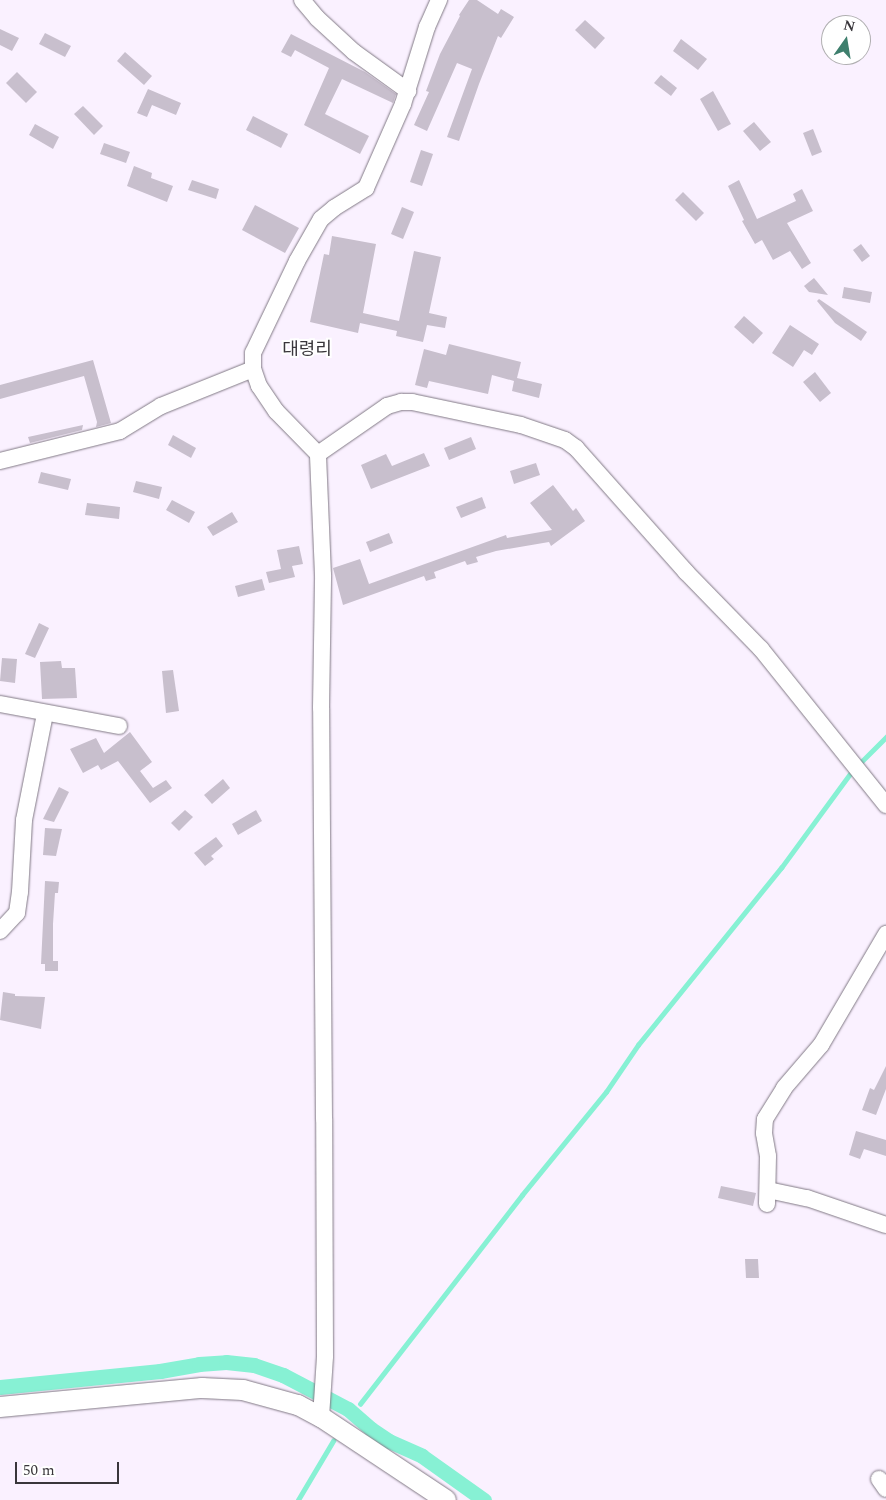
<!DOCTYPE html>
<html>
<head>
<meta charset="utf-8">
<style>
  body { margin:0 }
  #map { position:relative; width:886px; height:1500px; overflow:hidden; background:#faf1ff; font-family:Spectral,"Noto Sans KR",serif }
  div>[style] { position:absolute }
  .stream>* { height:4.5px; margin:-2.25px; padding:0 2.25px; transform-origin:2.25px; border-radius:2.25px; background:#87f1d4 }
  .canal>* { height:15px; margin:-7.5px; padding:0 7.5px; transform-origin:7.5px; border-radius:7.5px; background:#87f1d4 }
  .building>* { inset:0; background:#c8bfcd }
  .roads { filter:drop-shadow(0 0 1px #817985) drop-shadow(0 0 1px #817985) }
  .minor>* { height:16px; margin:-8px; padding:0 8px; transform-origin:8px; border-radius:8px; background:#fff }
  .tertiary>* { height:20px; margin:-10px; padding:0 10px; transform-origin:10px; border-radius:10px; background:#fff }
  span { translate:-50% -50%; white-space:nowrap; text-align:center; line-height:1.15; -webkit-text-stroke:4px #fff; paint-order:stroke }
  .quarter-label { font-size:18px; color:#39363b }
  .north { position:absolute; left:821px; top:15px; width:50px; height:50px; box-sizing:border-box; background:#fff; border:1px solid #b0afb1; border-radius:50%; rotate:13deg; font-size:14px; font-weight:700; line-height:20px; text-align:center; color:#39363b }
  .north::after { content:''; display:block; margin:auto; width:18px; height:22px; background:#3e7f6d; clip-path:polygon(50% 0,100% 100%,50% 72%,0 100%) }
  .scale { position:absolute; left:15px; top:1462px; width:104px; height:22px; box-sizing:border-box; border:2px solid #39363b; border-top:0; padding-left:6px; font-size:15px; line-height:18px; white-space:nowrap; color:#39363b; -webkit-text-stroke:4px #fff; paint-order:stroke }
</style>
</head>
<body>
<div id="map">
  <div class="stream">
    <i style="left:860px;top:763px;width:37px;rotate:-45deg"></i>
    <i style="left:360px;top:1404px;width:264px;rotate:-52.2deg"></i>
    <i style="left:522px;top:1195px;width:133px;rotate:-50.8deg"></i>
    <i style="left:606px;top:1092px;width:57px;rotate:-55.8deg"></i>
    <i style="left:638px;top:1045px;width:228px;rotate:-51.1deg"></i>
    <i style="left:781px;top:868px;width:120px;rotate:-53.8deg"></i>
    <i style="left:298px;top:1500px;width:69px;rotate:-59.3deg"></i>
  </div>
  <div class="canal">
    <i style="left:0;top:1387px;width:161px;rotate:-5.7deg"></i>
    <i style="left:160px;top:1371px;width:40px;rotate:-10deg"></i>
    <i style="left:199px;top:1364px;width:27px;rotate:-4deg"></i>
    <i style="left:226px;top:1362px;width:28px;rotate:6deg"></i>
    <i style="left:254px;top:1365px;width:31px;rotate:19deg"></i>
    <i style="left:283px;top:1375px;width:73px;rotate:27.6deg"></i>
    <i style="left:348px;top:1409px;width:30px;rotate:41deg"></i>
    <i style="left:371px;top:1429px;width:22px;rotate:34deg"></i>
    <i style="left:389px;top:1441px;width:36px;rotate:24deg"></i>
    <i style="left:422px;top:1456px;width:76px;rotate:35.4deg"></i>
  </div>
  <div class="building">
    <i style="clip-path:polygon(469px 0,477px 0,498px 14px,501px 9px,514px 17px,501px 38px,498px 36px,479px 84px,459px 141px,447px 137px,472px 69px,457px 63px,427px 131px,414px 125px,429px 92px,426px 91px,440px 54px,460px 16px,459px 15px)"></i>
    <i style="clip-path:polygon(585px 20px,605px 38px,595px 49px,575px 30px)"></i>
    <i style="clip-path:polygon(0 29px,19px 38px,12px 51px,0 45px)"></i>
    <i style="clip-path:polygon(45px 33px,71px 46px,65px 57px,39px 44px)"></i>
    <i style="clip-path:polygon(291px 34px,365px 72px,396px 94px,393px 103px,342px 79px,325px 114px,369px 136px,360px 154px,304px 125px,329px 68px,295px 50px,291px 57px,281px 52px)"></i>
    <i style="clip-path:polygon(681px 39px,707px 59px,698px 70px,673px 51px)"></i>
    <i style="clip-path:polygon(125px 52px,152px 76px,144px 85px,117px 61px)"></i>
    <i style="clip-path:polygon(17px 72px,37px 92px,26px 103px,6px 83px)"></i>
    <i style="clip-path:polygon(661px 75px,677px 88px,671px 96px,654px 83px)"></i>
    <i style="clip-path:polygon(148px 89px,181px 103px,176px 115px,152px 105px,147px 117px,137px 113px)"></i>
    <i style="clip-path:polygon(713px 91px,731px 124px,718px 131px,700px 99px)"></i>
    <i style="clip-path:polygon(83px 106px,103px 126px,94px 135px,74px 114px)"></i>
    <i style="clip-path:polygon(253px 116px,288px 134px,281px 148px,246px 130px)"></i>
    <i style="clip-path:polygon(754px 122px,771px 142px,760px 151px,743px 131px)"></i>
    <i style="clip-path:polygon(35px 124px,59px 137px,53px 149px,29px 135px)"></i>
    <i style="clip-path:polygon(813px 129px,822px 152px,812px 156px,803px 133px)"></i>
    <i style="clip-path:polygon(104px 143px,130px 152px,126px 163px,100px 154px)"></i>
    <i style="clip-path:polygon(421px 150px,433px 154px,422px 186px,410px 182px)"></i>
    <i style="clip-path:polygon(134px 166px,152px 173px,151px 178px,173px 186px,167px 202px,127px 186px)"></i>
    <i style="clip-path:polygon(192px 180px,219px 189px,216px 199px,188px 190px)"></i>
    <i style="clip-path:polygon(739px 180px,757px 219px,796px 201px,793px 194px,802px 189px,813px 211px,787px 223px,811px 263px,802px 269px,790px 251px,773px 260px,762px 240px,755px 244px,742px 221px,744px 220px,728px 186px)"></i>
    <i style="clip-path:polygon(683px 192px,704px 213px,696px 221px,675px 200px)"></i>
    <i style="clip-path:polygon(255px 205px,299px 228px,285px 253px,242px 230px)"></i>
    <i style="clip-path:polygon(402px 207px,414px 212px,403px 239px,391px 234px)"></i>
    <i style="clip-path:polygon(332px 236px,376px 244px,363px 313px,399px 321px,414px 251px,441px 257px,429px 313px,447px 317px,445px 328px,427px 325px,423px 342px,396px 336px,397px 331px,360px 323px,358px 333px,310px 322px,324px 254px,329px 255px)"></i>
    <i style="clip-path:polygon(861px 244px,870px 256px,862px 262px,853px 250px)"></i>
    <i style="clip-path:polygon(814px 278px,828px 295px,809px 292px,804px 286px)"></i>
    <i style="clip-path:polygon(844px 287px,872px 292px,870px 303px,842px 298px)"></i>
    <i style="clip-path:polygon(819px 299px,867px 332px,861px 341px,835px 323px,817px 301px)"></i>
    <i style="clip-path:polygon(744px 316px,763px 333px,753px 344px,734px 327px)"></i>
    <i style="clip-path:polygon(790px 325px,819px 344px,812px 355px,804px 350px,793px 367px,772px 353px)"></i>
    <i style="clip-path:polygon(449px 344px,521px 362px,517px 378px,542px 384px,539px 398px,512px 391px,514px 381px,492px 375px,488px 394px,429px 381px,427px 388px,415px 385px,424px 349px,446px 355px)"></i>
    <i style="clip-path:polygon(93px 360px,111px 423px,96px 427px,97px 422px,84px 376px,0 399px,0 385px)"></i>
    <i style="clip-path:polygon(815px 372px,831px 393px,820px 402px,803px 382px)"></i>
    <i style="clip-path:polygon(83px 425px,82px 430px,30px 443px,28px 437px)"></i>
    <i style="clip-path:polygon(173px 435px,196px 448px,191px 458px,168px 445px)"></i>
    <i style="clip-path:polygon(471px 437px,476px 449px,449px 460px,444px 448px)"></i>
    <i style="clip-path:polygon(424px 453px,430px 466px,371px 489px,361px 465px,386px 454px,392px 466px)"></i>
    <i style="clip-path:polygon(536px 463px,540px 475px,514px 484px,510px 471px)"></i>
    <i style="clip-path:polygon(41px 472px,71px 479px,68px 490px,38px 483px)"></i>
    <i style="clip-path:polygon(136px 481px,162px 487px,159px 499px,133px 492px)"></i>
    <i style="clip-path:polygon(553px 485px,573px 511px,576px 508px,585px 521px,551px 546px,549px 542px,496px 551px,476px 557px,478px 562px,467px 565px,465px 561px,434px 572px,436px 578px,426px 581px,424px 576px,343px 605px,333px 568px,360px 559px,369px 584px,506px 535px,507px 538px,552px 530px,530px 503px)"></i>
    <i style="clip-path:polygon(482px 497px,486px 508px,461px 518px,456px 507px)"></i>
    <i style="clip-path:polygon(172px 500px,195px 512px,189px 523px,166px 510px)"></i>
    <i style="clip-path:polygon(87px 503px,120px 507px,119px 519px,85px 515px)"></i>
    <i style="clip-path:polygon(232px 512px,238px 522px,213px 536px,207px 527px)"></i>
    <i style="clip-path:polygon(389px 533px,393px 543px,370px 552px,366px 542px)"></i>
    <i style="clip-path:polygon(299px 546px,303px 564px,292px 566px,295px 577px,269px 583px,266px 572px,281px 569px,277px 550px)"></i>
    <i style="clip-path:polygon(262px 579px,265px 590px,238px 597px,235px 586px)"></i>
    <i style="clip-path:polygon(39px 623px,49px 628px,35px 658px,25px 654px)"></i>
    <i style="clip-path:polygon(2px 658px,17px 659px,15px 683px,0 681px)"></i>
    <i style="clip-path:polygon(61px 661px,62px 668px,75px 668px,77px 698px,42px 699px,40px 662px)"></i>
    <i style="clip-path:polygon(173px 670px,179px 711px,166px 713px,162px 671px)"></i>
    <i style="clip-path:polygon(130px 732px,152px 762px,140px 771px,153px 788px,166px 780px,172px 788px,150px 803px,118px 761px,101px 770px,98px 765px,83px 773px,70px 749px,96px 738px,104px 753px)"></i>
    <i style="clip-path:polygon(223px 779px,230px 788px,212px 804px,204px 795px)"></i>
    <i style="clip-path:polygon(59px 787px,69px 792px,54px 822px,43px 819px)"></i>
    <i style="clip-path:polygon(185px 810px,193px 817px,179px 831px,171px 823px)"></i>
    <i style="clip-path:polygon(256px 810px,262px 821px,238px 835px,232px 824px)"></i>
    <i style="clip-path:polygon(45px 828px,62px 829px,56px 856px,43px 855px)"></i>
    <i style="clip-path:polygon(216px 837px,223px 846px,211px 856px,214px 859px,205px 866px,194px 853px)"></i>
    <i style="clip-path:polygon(45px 881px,59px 882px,58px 893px,55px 893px,53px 924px,53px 961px,58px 961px,58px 971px,45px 971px,45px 964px,41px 964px)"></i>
    <i style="clip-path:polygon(3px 992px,15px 994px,15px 996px,45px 997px,41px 1029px,0 1020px)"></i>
    <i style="clip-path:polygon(886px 1066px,886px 1089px,876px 1115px,862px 1110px,870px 1088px,874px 1090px)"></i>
    <i style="clip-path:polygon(856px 1131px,886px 1140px,886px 1156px,864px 1149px,860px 1159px,849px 1155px)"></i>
    <i style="clip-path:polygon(721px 1186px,756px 1193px,753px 1206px,718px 1198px)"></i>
    <i style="clip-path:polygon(745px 1259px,758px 1259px,759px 1278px,746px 1278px)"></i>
  </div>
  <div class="roads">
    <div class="minor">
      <i style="left:302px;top:0;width:23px;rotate:50deg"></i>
      <i style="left:317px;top:18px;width:50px;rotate:42.6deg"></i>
      <i style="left:354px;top:52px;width:67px;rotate:35.8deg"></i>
      <i style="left:318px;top:454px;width:84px;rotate:-34.8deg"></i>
      <i style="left:387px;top:406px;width:15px;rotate:-16deg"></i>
      <i style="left:401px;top:402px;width:11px"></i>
      <i style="left:412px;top:402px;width:111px;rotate:11.9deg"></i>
      <i style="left:521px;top:425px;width:46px;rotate:18.8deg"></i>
      <i style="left:565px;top:440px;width:14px;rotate:36deg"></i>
      <i style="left:576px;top:448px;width:166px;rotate:48.4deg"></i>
      <i style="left:686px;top:572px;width:107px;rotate:45.8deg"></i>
      <i style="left:761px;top:649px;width:200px;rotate:51.3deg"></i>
      <i style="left:0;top:461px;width:124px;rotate:-14deg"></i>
      <i style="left:120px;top:431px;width:48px;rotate:-31.4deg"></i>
      <i style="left:161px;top:406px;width:99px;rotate:-21.9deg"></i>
      <i style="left:0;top:704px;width:121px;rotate:10.5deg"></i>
      <i style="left:0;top:931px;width:25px;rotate:-47deg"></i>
      <i style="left:17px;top:913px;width:21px;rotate:-82deg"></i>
      <i style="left:20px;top:892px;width:72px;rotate:-86.8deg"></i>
      <i style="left:24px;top:820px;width:108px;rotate:-78.8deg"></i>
      <i style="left:768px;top:1190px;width:40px;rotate:12deg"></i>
      <i style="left:807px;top:1198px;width:83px;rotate:18.9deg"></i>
      <i style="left:767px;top:1204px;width:48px;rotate:-88.8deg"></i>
      <i style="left:768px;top:1156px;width:23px;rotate:-100deg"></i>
      <i style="left:764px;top:1133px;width:14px;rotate:-86deg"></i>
      <i style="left:765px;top:1119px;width:36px;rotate:-58deg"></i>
      <i style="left:784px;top:1088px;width:57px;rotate:-49.3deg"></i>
      <i style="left:821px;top:1045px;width:129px;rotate:-59.6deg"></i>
      <i style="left:321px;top:1417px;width:61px;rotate:-86.2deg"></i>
      <i style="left:325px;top:1356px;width:237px;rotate:-90.2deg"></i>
      <i style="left:324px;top:1119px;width:411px;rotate:-90.4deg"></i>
      <i style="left:321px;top:708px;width:133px;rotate:-89.1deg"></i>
      <i style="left:323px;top:575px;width:121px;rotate:-92.4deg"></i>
      <i style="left:318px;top:454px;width:60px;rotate:-134.3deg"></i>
      <i style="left:276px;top:411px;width:30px;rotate:-124deg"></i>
      <i style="left:259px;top:386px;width:18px;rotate:-109deg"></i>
      <i style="left:253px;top:369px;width:16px;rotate:-90deg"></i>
      <i style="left:253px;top:353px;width:102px;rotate:-64.4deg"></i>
      <i style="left:297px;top:261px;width:48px;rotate:-60.3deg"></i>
      <i style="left:321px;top:219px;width:17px;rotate:-40deg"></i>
      <i style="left:334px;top:208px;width:38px;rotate:-32deg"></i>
      <i style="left:366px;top:188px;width:92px;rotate:-66.2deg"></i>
      <i style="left:403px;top:104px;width:81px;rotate:-72.7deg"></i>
      <i style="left:427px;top:27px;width:30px;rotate:-66deg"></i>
      <i style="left:879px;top:1479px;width:12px;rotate:55deg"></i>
    </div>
    <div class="tertiary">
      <i style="left:0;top:1407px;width:203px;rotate:-5.4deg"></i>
      <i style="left:202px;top:1388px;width:41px;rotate:2.8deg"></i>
      <i style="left:243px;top:1390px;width:57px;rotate:15.3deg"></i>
      <i style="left:298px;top:1405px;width:26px;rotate:28deg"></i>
      <i style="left:321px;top:1417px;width:150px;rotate:33.6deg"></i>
    </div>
  </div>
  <div class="quarter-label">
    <span style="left:307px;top:350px">대령리</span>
  </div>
  <div class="north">N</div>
  <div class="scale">50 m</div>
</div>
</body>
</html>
